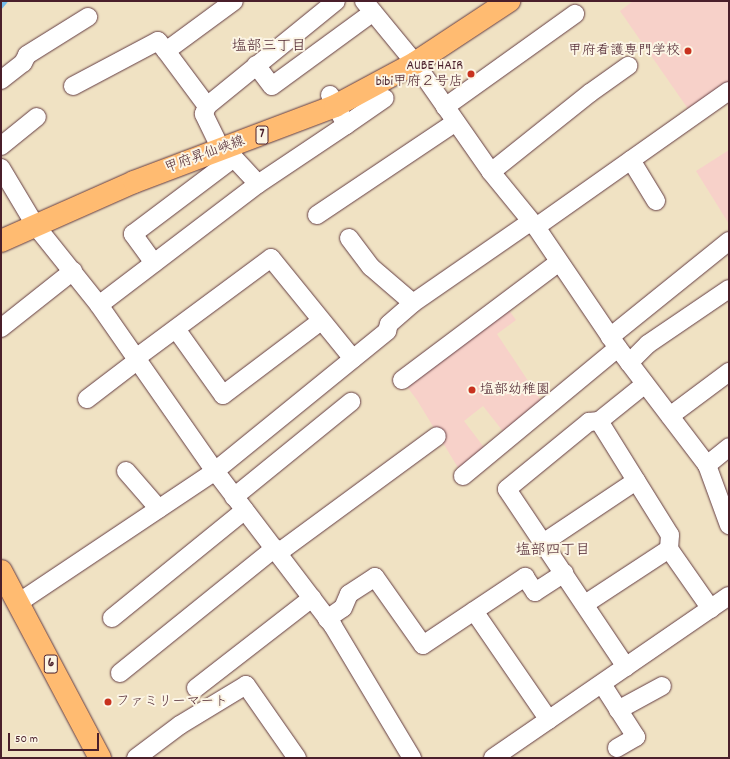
<!DOCTYPE html>
<html>
<head>
<meta charset="utf-8">
<style>
  body { margin:0 }
  #map { position:relative; width:730px; height:759px; overflow:hidden; background:#f0e2c3; font-family:Dekko,"Klee One",sans-serif }
  div>[style] { position:absolute }
  .built>* { inset:0; background:#f7d1c9 }
  .stream>* { height:3.5px; margin:-1.75px; padding:0 1.75px; transform-origin:1.75px; border-radius:1.75px; background:#73bbeb }
  .roads { filter:drop-shadow(0 0 1px #633c42) drop-shadow(0 0 1px #633c42) }
  .minor>* { height:18px; margin:-9px; padding:0 9px; transform-origin:9px; border-radius:9px; background:#fff }
  .major>* { height:22px; margin:-11px; padding:0 11px; transform-origin:11px; border-radius:11px; background:#ffbb71 }
  .dots>* { width:11px; height:11px; translate:-50% -50%; box-sizing:border-box; border:2px solid #fcf5e5; border-radius:50% }
  span { translate:-50% -50%; white-space:nowrap; text-align:center; line-height:1.15; -webkit-text-stroke:4px #fcf5e5; paint-order:stroke }
  .shield-label span { padding:1px 3px; background:#fcf5e5; border:1px solid; border-radius:3px; -webkit-text-stroke-width:0 }
  .shield-label { font-size:13px; color:#4a1f2b; font-weight:700 }
  .poi-label { font-size:14px; color:#4a1f2b }
  .right { translate:-100% -50%; text-align:right }
  .left { translate:0 -50%; text-align:left }
  .street-label { font-size:14px; color:#4a1f2b }
  .neighbourhood-label { font-size:15px; color:#4a1f2b }
  .frame { position:absolute; inset:0; border:2px solid #4a1f2b; pointer-events:none }
  .scale { position:absolute; left:8px; top:733px; width:91px; height:18px; box-sizing:border-box; border:2px solid #4a1f2b; border-top:0; padding-left:5px; font-size:12px; line-height:14px; white-space:nowrap; color:#4a1f2b; -webkit-text-stroke:3px #fcf5e5; paint-order:stroke }
</style>
</head>
<body>
<div id="map">
  <div class="built">
    <i style="clip-path:polygon(633px 1px,729px 1px,729px 91px,693px 116px,620px 11px)"></i>
    <i style="clip-path:polygon(729px 150px,729px 224px,696px 171px)"></i>
    <i style="clip-path:polygon(504px 303px,516px 320px,497px 334px,546px 408px,509px 439px,483px 406px,464px 421px,489px 454px,463px 476px,417px 400px,402px 380px)"></i>
  </div>
  <div class="stream">
    <i style="left:1px;top:7px;width:8px;rotate:-50deg"></i>
  </div>
  <div class="roads">
    <div class="minor">
      <i style="left:364px;top:1px;width:80px;rotate:50.6deg"></i>
      <i style="left:415px;top:63px;width:133px;rotate:55.1deg"></i>
      <i style="left:491px;top:172px;width:71px;rotate:50.7deg"></i>
      <i style="left:536px;top:227px;width:146px;rotate:55.9deg"></i>
      <i style="left:618px;top:348px;width:147px;rotate:52.7deg"></i>
      <i style="left:707px;top:465px;width:64px;rotate:69.9deg"></i>
      <i style="left:256px;top:65px;width:26px;rotate:53deg"></i>
      <i style="left:272px;top:86px;width:125px;rotate:-36.2deg"></i>
      <i style="left:1px;top:80px;width:28px;rotate:-38deg"></i>
      <i style="left:23px;top:63px;width:9px;rotate:-63deg"></i>
      <i style="left:27px;top:55px;width:72px;rotate:-31.9deg"></i>
      <i style="left:73px;top:86px;width:96px;rotate:-27.9deg"></i>
      <i style="left:158px;top:41px;width:13px;rotate:51deg"></i>
      <i style="left:207px;top:106px;width:69px;rotate:-126.7deg"></i>
      <i style="left:166px;top:51px;width:84px;rotate:-36.3deg"></i>
      <i style="left:445px;top:107px;width:160px;rotate:-35.6deg"></i>
      <i style="left:346px;top:125px;width:47px;rotate:-34.7deg"></i>
      <i style="left:216px;top:139px;width:28px;rotate:-116deg"></i>
      <i style="left:204px;top:114px;width:9px;rotate:-69deg"></i>
      <i style="left:207px;top:106px;width:166px;rotate:-39.1deg"></i>
      <i style="left:1px;top:146px;width:46px;rotate:-38.9deg"></i>
      <i style="left:234px;top:158px;width:35px;rotate:47deg"></i>
      <i style="left:631px;top:160px;width:48px;rotate:58.6deg"></i>
      <i style="left:1px;top:168px;width:66px;rotate:59.2deg"></i>
      <i style="left:35px;top:225px;width:102px;rotate:51.3deg"></i>
      <i style="left:99px;top:305px;width:203px;rotate:55.1deg"></i>
      <i style="left:215px;top:471px;width:195px;rotate:52.7deg"></i>
      <i style="left:333px;top:626px;width:154px;rotate:59.1deg"></i>
      <i style="left:491px;top:172px;width:127px;rotate:-38.6deg"></i>
      <i style="left:590px;top:93px;width:47px;rotate:-35.4deg"></i>
      <i style="left:317px;top:215px;width:167px;rotate:-33.8deg"></i>
      <i style="left:536px;top:227px;width:236px;rotate:-35.2deg"></i>
      <i style="left:349px;top:238px;width:36px;rotate:53deg"></i>
      <i style="left:371px;top:267px;width:55px;rotate:40.6deg"></i>
      <i style="left:154px;top:263px;width:36px;rotate:-126deg"></i>
      <i style="left:133px;top:234px;width:126px;rotate:-37deg"></i>
      <i style="left:234px;top:158px;width:13px;rotate:-122deg"></i>
      <i style="left:99px;top:305px;width:200px;rotate:-37.3deg"></i>
      <i style="left:258px;top:184px;width:106px;rotate:-33.8deg"></i>
      <i style="left:346px;top:125px;width:34px;rotate:-118deg"></i>
      <i style="left:1px;top:328px;width:92px;rotate:-38.4deg"></i>
      <i style="left:176px;top:329px;width:81px;rotate:54.5deg"></i>
      <i style="left:223px;top:395px;width:123px;rotate:-37.1deg"></i>
      <i style="left:610px;top:337px;width:153px;rotate:-38.9deg"></i>
      <i style="left:136px;top:358px;width:168px;rotate:-36.5deg"></i>
      <i style="left:271px;top:258px;width:130px;rotate:50.9deg"></i>
      <i style="left:629px;top:363px;width:27px;rotate:-45deg"></i>
      <i style="left:648px;top:344px;width:98px;rotate:-34.2deg"></i>
      <i style="left:402px;top:380px;width:196px;rotate:-36.9deg"></i>
      <i style="left:87px;top:399px;width:64px;rotate:-37.4deg"></i>
      <i style="left:670px;top:416px;width:74px;rotate:-36.7deg"></i>
      <i style="left:599px;top:421px;width:134px;rotate:58.1deg"></i>
      <i style="left:670px;top:535px;width:14px;rotate:94deg"></i>
      <i style="left:669px;top:549px;width:73px;rotate:55deg"></i>
      <i style="left:707px;top:465px;width:28px;rotate:-39deg"></i>
      <i style="left:126px;top:471px;width:50px;rotate:49deg"></i>
      <i style="left:463px;top:476px;width:201px;rotate:-39.6deg"></i>
      <i style="left:234px;top:497px;width:151px;rotate:-39.1deg"></i>
      <i style="left:543px;top:543px;width:112px;rotate:-33.7deg"></i>
      <i style="left:278px;top:553px;width:197px;rotate:-36.3deg"></i>
      <i style="left:18px;top:603px;width:237px;rotate:-33.8deg"></i>
      <i style="left:215px;top:471px;width:222px;rotate:-39.1deg"></i>
      <i style="left:387px;top:331px;width:7px;rotate:-74deg"></i>
      <i style="left:389px;top:324px;width:32px;rotate:-41deg"></i>
      <i style="left:413px;top:303px;width:142px;rotate:-34.7deg"></i>
      <i style="left:585px;top:604px;width:100px;rotate:-33.2deg"></i>
      <i style="left:474px;top:611px;width:132px;rotate:55.5deg"></i>
      <i style="left:112px;top:618px;width:171px;rotate:-39.1deg"></i>
      <i style="left:327px;top:619px;width:19px;rotate:-35deg"></i>
      <i style="left:343px;top:608px;width:15px;rotate:-67deg"></i>
      <i style="left:349px;top:594px;width:31px;rotate:-33deg"></i>
      <i style="left:375px;top:577px;width:83px;rotate:54.8deg"></i>
      <i style="left:423px;top:645px;width:123px;rotate:-33.7deg"></i>
      <i style="left:525px;top:577px;width:18px;rotate:56deg"></i>
      <i style="left:535px;top:592px;width:35px;rotate:-33deg"></i>
      <i style="left:626px;top:667px;width:214px;rotate:-123.8deg"></i>
      <i style="left:507px;top:489px;width:106px;rotate:-39.3deg"></i>
      <i style="left:589px;top:422px;width:10px;rotate:-6deg"></i>
      <i style="left:599px;top:421px;width:59px;rotate:-38.8deg"></i>
      <i style="left:120px;top:673px;width:199px;rotate:-38.9deg"></i>
      <i style="left:602px;top:684px;width:63px;rotate:57.3deg"></i>
      <i style="left:636px;top:737px;width:22px;rotate:150deg"></i>
      <i style="left:196px;top:688px;width:147px;rotate:-37.8deg"></i>
      <i style="left:618px;top:710px;width:50px;rotate:-28.6deg"></i>
      <i style="left:136px;top:758px;width:55px;rotate:-36.9deg"></i>
      <i style="left:180px;top:725px;width:77px;rotate:-31.2deg"></i>
      <i style="left:246px;top:685px;width:89px;rotate:55.1deg"></i>
      <i style="left:493px;top:758px;width:286px;rotate:-34.5deg"></i>
    </div>
    <div class="major">
      <i style="left:1px;top:241px;width:145px;rotate:-23.9deg"></i>
      <i style="left:134px;top:182px;width:215px;rotate:-20.7deg"></i>
      <i style="left:335px;top:106px;width:91px;rotate:-28.3deg"></i>
      <i style="left:415px;top:63px;width:113px;rotate:-33.4deg"></i>
      <i style="left:1px;top:571px;width:212px;rotate:62.1deg"></i>
    </div>
  </div>
  <div class="dots">
    <i style="left:688px;top:51px;background:#c8321e"></i>
    <i style="left:471px;top:74px;background:#c8321e"></i>
    <i style="left:472px;top:390px;background:#c8321e"></i>
    <i style="left:108px;top:702px;background:#c8321e"></i>
  </div>
  <div class="shield-label">
    <span style="left:262px;top:135px">7</span>
    <span style="left:51px;top:664px">6</span>
  </div>
  <div class="poi-label">
    <span class="right" style="left:680px;top:51px">甲府看護専門学校</span>
    <span class="right" style="left:463px;top:74px">AUBE HAIR<br>bibi甲府２号店</span>
    <span class="left" style="left:480px;top:390px">塩部幼稚園</span>
    <span class="left" style="left:116px;top:702px">ファミリーマート</span>
  </div>
  <div class="street-label">
    <span style="left:205px;top:155px;rotate:-20deg">甲府昇仙峡線</span>
  </div>
  <div class="neighbourhood-label">
    <span style="left:269px;top:48px">塩部三丁目</span>
    <span style="left:553px;top:552px">塩部四丁目</span>
  </div>
  <div class="frame"></div>
  <div class="scale">50 m</div>
</div>
</body>
</html>
